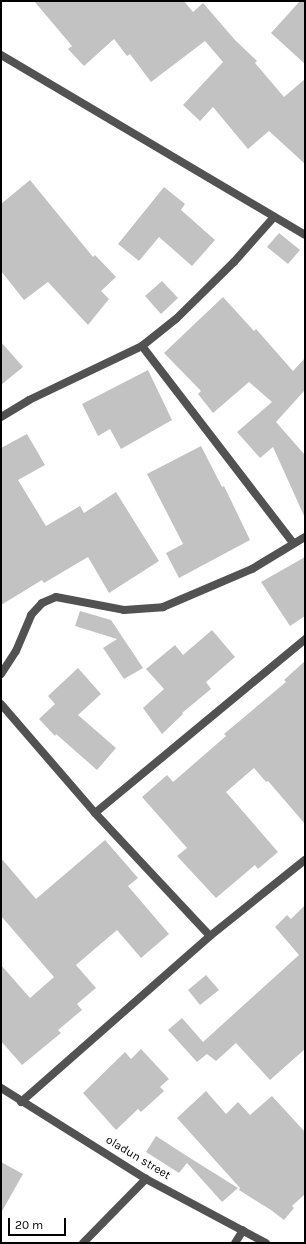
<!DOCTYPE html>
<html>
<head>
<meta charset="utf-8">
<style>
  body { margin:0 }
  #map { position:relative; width:306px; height:1244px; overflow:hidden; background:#fff; font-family:Karla,sans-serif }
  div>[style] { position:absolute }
  .building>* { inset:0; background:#c2c2c2 }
  .minor>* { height:8px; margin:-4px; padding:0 4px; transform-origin:4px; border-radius:4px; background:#525252 }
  span { translate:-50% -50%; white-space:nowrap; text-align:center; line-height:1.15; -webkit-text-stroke:3px #fff; paint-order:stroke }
  .street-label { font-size:12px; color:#000 }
  .frame { position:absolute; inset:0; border:2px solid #000; pointer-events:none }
  .scale { position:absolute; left:8px; top:1218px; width:58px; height:18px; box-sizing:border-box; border:2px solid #000; border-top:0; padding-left:5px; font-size:12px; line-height:14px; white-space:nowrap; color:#000; -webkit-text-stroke:3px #fff; paint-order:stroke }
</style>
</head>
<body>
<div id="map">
  <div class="building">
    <i style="clip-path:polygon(34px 1px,184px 1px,193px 12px,203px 3px,235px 40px,257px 61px,255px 63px,284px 97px,305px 79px,305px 164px,269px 131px,248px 149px,213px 107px,200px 121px,183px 105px,223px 62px,205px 41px,151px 82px,130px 54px,127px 56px,114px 39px,84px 66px,68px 49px,72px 46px)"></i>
    <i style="clip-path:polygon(300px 1px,305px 1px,305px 64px,271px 33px)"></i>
    <i style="clip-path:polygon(30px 180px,93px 257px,95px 255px,116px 277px,101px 291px,109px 299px,88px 325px,48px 282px,24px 300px,1px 271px,1px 204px)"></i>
    <i style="clip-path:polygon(164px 187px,185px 204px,181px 210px,215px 240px,192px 266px,159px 237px,139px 261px,118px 244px)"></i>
    <i style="clip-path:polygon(279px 233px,300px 250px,288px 264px,267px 247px)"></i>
    <i style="clip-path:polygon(162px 281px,178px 298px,161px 314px,145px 296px)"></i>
    <i style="clip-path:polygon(223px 297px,254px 331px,256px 329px,293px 371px,305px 358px,305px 390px,276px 422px,305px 455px,305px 518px,273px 447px,260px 458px,237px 432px,272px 402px,249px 382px,213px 413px,198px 394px,201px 391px,164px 353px)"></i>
    <i style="clip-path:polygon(1px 342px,23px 367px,1px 385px)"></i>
    <i style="clip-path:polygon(148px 370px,172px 420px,121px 449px,110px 429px,98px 436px,82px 404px)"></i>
    <i style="clip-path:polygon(27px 434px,45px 465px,18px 480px,46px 526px,80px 506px,84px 513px,116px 492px,159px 561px,109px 593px,88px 557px,44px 583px,42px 580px,1px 605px,1px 448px)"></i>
    <i style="clip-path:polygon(201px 446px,222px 487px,224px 486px,250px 540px,179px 578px,166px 553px,183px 544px,147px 474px)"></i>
    <i style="clip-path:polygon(305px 557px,305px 616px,290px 626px,261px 582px)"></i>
    <i style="clip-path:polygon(80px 611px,111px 620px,143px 668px,124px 679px,103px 648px,117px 639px,75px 626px)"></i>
    <i style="clip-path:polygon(212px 630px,235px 657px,206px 682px,211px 689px,182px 713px,183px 714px,162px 734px,143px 708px,164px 689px,146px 669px,175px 645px,183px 655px)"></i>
    <i style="clip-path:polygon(305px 661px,305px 824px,268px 781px,266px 782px,254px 768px,226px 792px,278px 852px,258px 869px,255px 865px,216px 898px,177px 856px,187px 848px,142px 797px,167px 775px,173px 782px,226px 736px,224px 734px,286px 682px,284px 680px)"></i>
    <i style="clip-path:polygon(78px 668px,101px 694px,78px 715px,116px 748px,97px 770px,56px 734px,55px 736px,39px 719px,55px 704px,48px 696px)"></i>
    <i style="clip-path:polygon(105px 840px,138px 878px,128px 886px,169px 934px,141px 958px,117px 930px,76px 965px,96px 988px,77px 1004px,82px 1010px,58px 1030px,61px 1033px,22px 1065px,1px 1041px,1px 965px,30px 998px,54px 977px,1px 916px,1px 858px,36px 899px)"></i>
    <i style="clip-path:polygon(305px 905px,305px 1049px,270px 1080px,236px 1043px,216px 1061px,207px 1054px,197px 1062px,168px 1030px,182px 1018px,203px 1042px,299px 955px,275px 927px,287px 915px,291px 919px)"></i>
    <i style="clip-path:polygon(206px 975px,219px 990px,200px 1005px,188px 990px)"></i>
    <i style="clip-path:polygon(141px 1049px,169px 1079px,160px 1087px,164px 1091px,141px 1112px,138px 1109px,116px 1130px,83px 1093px,125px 1052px,131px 1059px)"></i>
    <i style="clip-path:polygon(206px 1091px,226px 1114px,238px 1102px,250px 1115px,272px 1096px,305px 1132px,305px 1194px,292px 1206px,294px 1208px,284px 1220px,271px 1210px,239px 1190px,240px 1188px,177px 1118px)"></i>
    <i style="clip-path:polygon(156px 1136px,190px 1158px,238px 1188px,222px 1202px,187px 1163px,179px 1173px,146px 1152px)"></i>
    <i style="clip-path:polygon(1px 1162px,23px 1174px,1px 1213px)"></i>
  </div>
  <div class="minor">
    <i style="left:1px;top:55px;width:353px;rotate:30.6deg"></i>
    <i style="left:142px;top:346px;width:248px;rotate:52.5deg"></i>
    <i style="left:1px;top:417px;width:33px;rotate:-31deg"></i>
    <i style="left:29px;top:400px;width:125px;rotate:-25.5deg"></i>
    <i style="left:142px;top:346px;width:43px;rotate:-38.5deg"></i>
    <i style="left:176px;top:319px;width:81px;rotate:-44.5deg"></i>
    <i style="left:234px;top:262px;width:60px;rotate:-48.4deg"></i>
    <i style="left:1px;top:674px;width:27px;rotate:-57deg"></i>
    <i style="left:16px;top:651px;width:39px;rotate:-67deg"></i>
    <i style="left:31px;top:615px;width:16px;rotate:-47deg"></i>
    <i style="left:42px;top:603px;width:15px;rotate:-23deg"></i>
    <i style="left:56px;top:597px;width:69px;rotate:10.8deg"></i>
    <i style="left:124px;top:610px;width:39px;rotate:-4deg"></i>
    <i style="left:163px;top:607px;width:97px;rotate:-23.1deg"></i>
    <i style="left:252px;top:569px;width:62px;rotate:-31.1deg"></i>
    <i style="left:1px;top:704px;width:144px;rotate:49.2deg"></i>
    <i style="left:95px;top:813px;width:168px;rotate:46.9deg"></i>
    <i style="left:95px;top:813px;width:273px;rotate:-39.6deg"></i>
    <i style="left:1px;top:1088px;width:171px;rotate:32.1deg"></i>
    <i style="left:146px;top:1179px;width:136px;rotate:28.1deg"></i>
    <i style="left:21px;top:1102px;width:252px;rotate:-41.3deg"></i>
    <i style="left:210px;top:936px;width:122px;rotate:-38.7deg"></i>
    <i style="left:83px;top:1243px;width:90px;rotate:-45.5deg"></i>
    <i style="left:235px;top:1243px;width:15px;rotate:-58deg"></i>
  </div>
  <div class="street-label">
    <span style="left:138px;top:1158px;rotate:31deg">oladun street</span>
  </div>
  <div class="frame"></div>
  <div class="scale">20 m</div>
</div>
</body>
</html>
